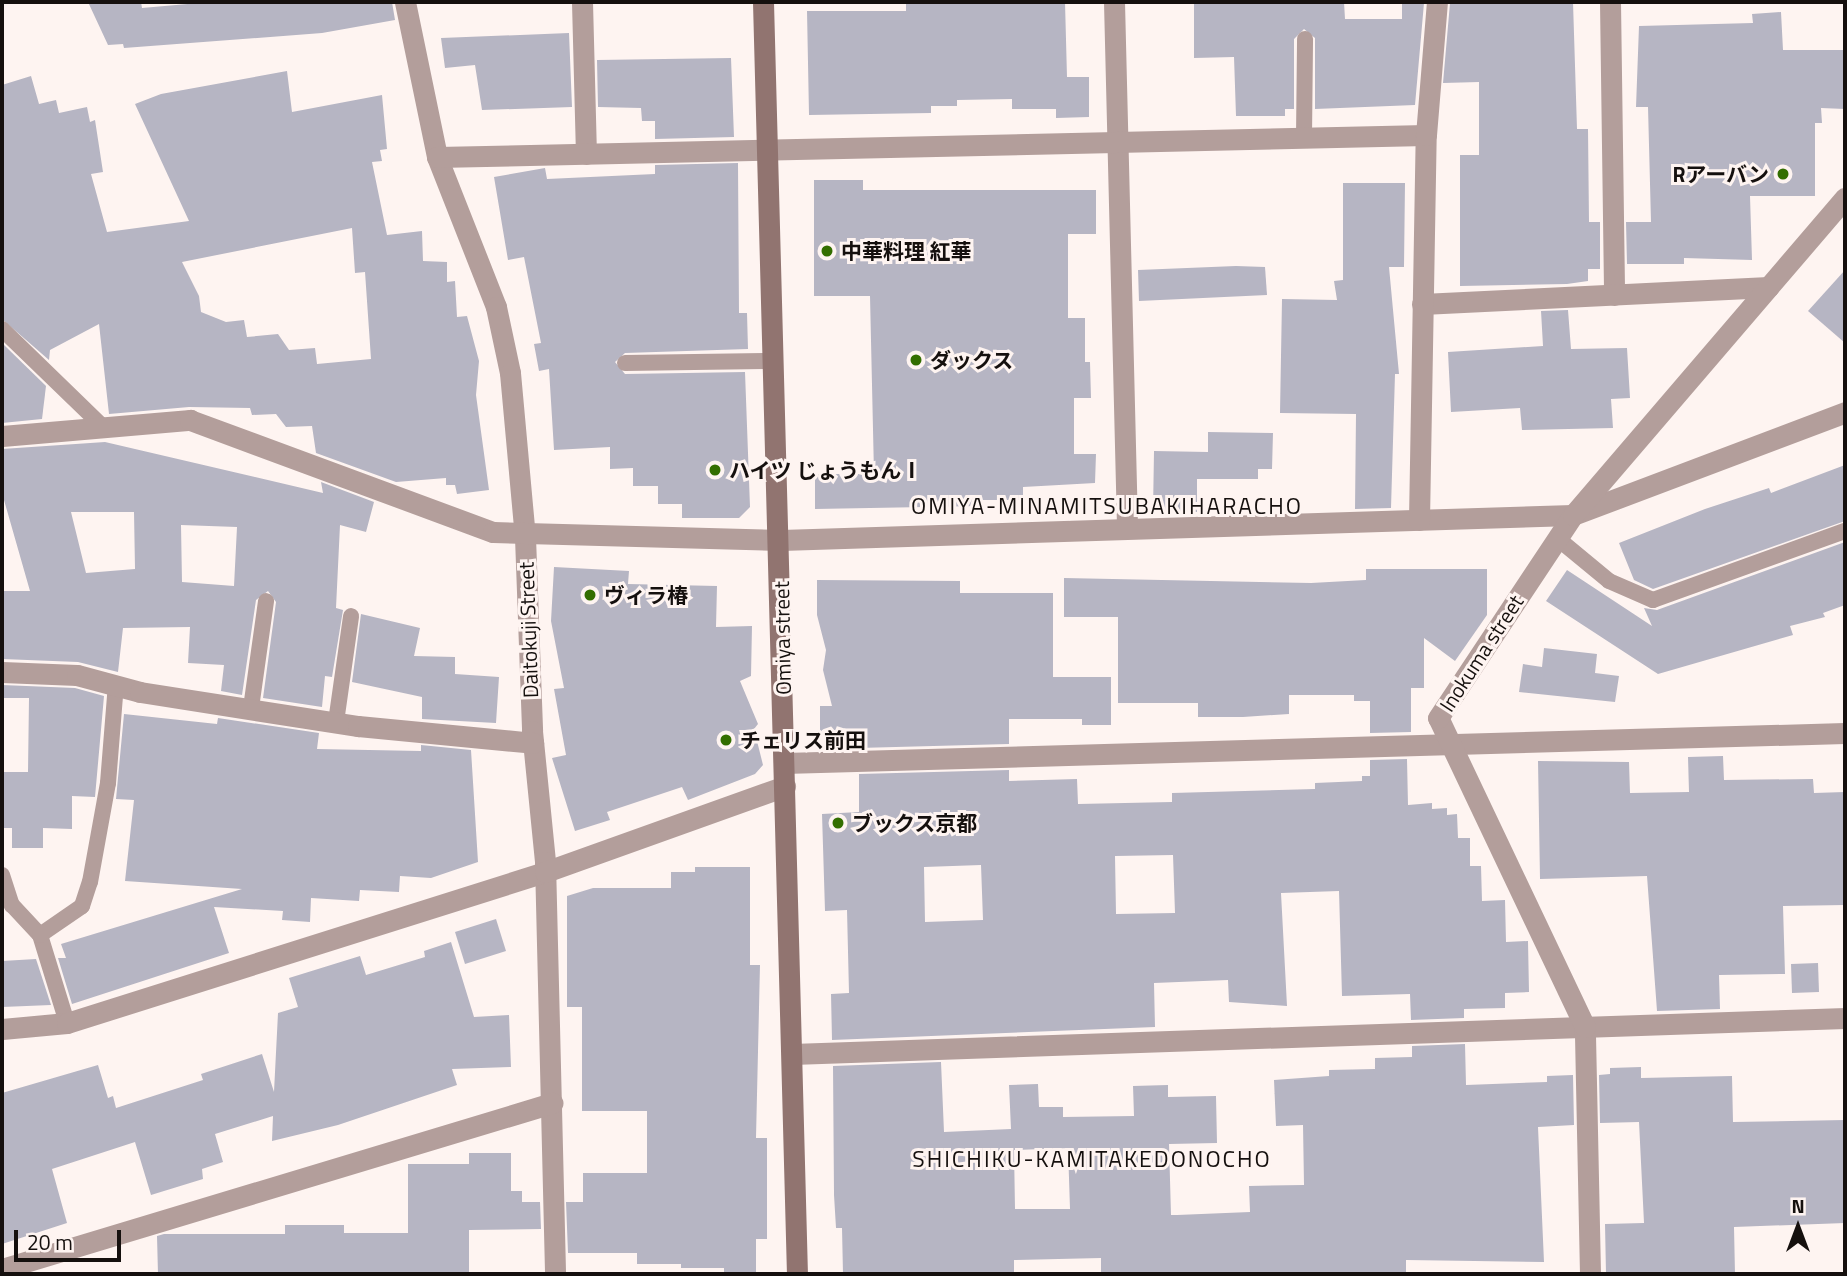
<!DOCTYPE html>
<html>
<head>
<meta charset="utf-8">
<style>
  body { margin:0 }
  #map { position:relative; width:1847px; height:1276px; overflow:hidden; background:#fef4f1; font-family:"Titillium Web","Noto Sans JP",sans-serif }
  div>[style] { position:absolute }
  .building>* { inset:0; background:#b6b5c3 }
  .lane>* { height:16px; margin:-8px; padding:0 8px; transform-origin:8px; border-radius:8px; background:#b39e9b }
  .street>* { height:21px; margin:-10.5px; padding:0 10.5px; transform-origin:10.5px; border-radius:10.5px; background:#b39e9b }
  .secondary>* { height:21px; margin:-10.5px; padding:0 10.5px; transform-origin:10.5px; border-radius:10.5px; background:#917470 }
  .dots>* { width:19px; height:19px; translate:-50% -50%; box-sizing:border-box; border:4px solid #fef4f1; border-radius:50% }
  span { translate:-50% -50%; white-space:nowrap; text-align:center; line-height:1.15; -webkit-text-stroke:6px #fef4f1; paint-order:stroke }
  .poi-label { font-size:21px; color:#15100e; font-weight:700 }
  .right { translate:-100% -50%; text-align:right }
  .left { translate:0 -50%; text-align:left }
  .street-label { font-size:21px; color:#15100e }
  .neighbourhood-label { font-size:23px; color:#15100e; letter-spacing:2px }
  .frame { position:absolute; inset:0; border:4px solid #15100e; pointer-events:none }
  .north { position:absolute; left:1763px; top:1192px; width:70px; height:70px; -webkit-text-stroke:5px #fef4f1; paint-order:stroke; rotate:0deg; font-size:19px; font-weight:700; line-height:28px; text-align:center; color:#15100e }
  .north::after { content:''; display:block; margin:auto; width:24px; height:32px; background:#15100e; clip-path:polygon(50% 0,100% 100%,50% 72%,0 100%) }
  .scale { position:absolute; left:14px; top:1230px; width:107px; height:32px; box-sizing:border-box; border:4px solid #15100e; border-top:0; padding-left:9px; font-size:21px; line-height:24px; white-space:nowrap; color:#15100e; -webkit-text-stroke:5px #fef4f1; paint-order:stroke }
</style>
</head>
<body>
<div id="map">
  <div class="building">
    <i style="clip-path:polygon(88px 2px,141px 2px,142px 8px,210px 2px,392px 2px,395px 20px,322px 33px,124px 48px,123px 44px,108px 45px)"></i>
    <i style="clip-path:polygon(906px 2px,1065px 2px,1067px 77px,1089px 77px,1089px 117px,1056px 118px,1056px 109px,1012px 109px,1012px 99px,957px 100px,957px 106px,931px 106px,931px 113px,809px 115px,807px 11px,906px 11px)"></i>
    <i style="clip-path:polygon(1194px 2px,1344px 2px,1345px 19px,1402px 19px,1402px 4px,1424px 3px,1415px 105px,1315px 109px,1315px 38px,1304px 29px,1294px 39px,1294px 109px,1285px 109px,1285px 116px,1236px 116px,1234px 57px,1194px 58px)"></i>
    <i style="clip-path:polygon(1573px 2px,1577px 129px,1588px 129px,1589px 222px,1600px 222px,1600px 269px,1588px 269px,1588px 281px,1567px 284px,1460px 286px,1460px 155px,1479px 155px,1479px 82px,1443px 83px,1450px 3px)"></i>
    <i style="clip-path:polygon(1781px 12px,1783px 50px,1845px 50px,1845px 109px,1821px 108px,1822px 123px,1815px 123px,1815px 196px,1750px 196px,1752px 260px,1684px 258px,1684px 264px,1627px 264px,1626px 222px,1651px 222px,1648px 107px,1636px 107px,1639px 26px,1753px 23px,1752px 14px)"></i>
    <i style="clip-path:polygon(569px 33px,572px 107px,482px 110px,475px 65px,445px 68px,441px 38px)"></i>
    <i style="clip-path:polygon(731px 58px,734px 137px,655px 139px,655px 121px,642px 121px,641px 108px,598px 107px,597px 60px)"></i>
    <i style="clip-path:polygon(evenodd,287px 71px,292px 112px,382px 95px,387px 149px,380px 150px,382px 161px,372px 162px,387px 235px,422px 231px,423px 261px,447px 262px,447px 282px,455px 281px,457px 317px,467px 316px,479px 361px,476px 395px,489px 490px,457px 494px,455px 485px,446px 485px,446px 478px,396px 482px,316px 453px,312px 426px,286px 427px,276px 414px,252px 415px,250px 408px,189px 407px,109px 414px,99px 324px,50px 350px,49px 360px,2px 319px,2px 85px,31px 76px,39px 104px,56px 100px,59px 113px,87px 107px,90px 122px,95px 120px,103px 172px,91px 174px,107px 232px,189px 221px,135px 104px,161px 94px,287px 71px,352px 228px,355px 273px,365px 272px,371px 359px,317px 364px,315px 348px,289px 350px,278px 334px,247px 337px,244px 320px,226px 322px,201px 312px,199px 296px,182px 262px,352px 228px)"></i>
    <i style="clip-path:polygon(738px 163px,739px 313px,747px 313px,748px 349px,625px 353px,615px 362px,625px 374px,745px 372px,750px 507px,739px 518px,682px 518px,682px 504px,658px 504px,658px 486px,633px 486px,633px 468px,610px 469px,610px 447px,554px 450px,549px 369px,539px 371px,534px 344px,541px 343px,524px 257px,508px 260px,494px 177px,545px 168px,547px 179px,655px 174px,655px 165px)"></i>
    <i style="clip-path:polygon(814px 180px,863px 180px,863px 190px,1096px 190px,1096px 234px,1068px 234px,1068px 318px,1085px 318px,1085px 362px,1090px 362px,1091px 398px,1074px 398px,1074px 454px,1096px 454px,1095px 483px,1023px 487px,1023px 500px,980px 500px,980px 506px,815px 509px,815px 474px,874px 474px,870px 296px,814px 296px)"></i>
    <i style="clip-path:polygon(1343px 183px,1405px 183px,1404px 267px,1389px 267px,1399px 374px,1395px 374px,1391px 508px,1355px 509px,1356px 414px,1280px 413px,1282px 299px,1337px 300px,1334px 281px,1343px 280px)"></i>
    <i style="clip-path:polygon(1236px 266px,1265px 267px,1267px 295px,1139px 301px,1138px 270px)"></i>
    <i style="clip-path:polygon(1845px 270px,1845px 343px,1808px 311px)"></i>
    <i style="clip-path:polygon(1568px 310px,1571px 349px,1627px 348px,1630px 398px,1611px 399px,1613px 428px,1522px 430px,1520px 408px,1451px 412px,1448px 352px,1543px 346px,1541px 311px)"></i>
    <i style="clip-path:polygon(2px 343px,46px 386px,42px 419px,2px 423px)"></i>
    <i style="clip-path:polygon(1208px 432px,1273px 433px,1272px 469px,1258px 469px,1258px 479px,1197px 479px,1197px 512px,1153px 511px,1154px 451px,1208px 452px)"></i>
    <i style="clip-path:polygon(evenodd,105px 442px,323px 493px,321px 482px,374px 502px,366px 532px,340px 525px,336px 608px,343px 610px,332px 677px,325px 676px,322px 707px,263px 698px,276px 602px,268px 591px,256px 600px,242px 695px,221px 691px,224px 665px,188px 663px,190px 627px,123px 628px,118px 672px,78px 662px,2px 659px,2px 591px,30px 591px,2px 493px,2px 449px,105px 442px,71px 512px,134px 512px,135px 569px,86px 573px,71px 512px,105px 442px,181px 525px,237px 527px,234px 586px,182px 582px,181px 525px)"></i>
    <i style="clip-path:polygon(1845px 465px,1845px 521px,1653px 589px,1634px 580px,1619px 543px,1705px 509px,1769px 488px,1771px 493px)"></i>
    <i style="clip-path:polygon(1845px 542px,1845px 605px,1823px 613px,1825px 617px,1790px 626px,1793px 635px,1658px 674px,1546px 601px,1567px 570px,1652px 626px,1644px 608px,1657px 610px)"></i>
    <i style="clip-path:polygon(554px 567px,629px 571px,628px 584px,717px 586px,716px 627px,752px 626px,751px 676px,740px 681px,758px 724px,754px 729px,763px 765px,755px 774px,688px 800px,682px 787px,607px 812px,610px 820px,575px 831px,552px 758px,566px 755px,554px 689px,564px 688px,551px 621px)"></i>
    <i style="clip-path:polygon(1366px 569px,1487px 569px,1487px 615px,1455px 661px,1424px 638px,1424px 688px,1411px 688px,1411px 732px,1370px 733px,1370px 701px,1354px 701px,1354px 695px,1289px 695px,1289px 714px,1243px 717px,1198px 717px,1198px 703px,1118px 703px,1118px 617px,1064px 617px,1064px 578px,1311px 583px,1366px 580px)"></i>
    <i style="clip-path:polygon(817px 580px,960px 581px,960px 593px,1053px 593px,1053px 677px,1111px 677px,1111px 725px,1082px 725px,1082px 719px,1009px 719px,1009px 744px,858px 748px,858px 744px,837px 744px,820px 734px,820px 706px,832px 706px,823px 670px,826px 650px,817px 615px)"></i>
    <i style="clip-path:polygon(361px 614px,420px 628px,414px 656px,455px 657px,455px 674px,499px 677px,496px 723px,422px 719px,422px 697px,352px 682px)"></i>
    <i style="clip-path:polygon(1544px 648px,1597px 654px,1595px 673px,1619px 676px,1615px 702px,1519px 692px,1523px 664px,1542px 667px)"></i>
    <i style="clip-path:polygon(2px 685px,75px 688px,104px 696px,95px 797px,72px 796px,72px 829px,43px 828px,43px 848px,12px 848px,12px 828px,2px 828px,2px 772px,28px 772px,29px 698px,2px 698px)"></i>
    <i style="clip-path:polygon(124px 714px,217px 724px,218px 718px,319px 733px,317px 749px,421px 751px,421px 745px,471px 750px,478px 862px,431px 878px,400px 876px,399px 892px,360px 890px,359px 901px,311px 898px,310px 922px,282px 920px,283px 911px,214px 907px,229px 953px,72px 1004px,58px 958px,66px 958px,61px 944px,242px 889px,125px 881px,134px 800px,116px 799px)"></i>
    <i style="clip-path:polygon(1723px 756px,1724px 780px,1813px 779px,1814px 793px,1845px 792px,1845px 905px,1783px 906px,1785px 974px,1719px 975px,1720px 1009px,1657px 1011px,1647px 876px,1540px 879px,1538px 761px,1629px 762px,1630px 793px,1689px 792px,1688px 757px)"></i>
    <i style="clip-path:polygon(evenodd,1407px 759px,1408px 805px,1432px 803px,1432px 809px,1447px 808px,1447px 815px,1457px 814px,1458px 838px,1470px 838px,1470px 866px,1481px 866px,1482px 901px,1505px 900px,1506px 942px,1528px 941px,1529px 992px,1505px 993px,1505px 1008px,1464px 1009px,1464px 1018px,1411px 1020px,1410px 994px,1342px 996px,1339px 891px,1281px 893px,1287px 1006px,1229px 1002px,1228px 980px,1154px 983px,1155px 1027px,832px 1040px,831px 994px,849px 993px,847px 910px,825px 911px,822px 814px,859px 812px,859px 774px,1009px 770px,1009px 781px,1077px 779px,1078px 804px,1172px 802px,1172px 793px,1315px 789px,1315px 783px,1362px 781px,1362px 776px,1370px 776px,1370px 760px,1407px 759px,1173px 855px,1175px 913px,1116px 914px,1115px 856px,1173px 855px,1407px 759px,981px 865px,983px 920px,925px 922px,924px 867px,981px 865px)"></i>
    <i style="clip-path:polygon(695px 867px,750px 867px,750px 965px,760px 965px,756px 1138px,767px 1138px,767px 1239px,756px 1239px,756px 1274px,724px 1274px,724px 1268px,681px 1268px,681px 1264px,637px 1264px,637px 1253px,568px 1253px,566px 1202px,583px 1202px,583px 1173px,647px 1173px,647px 1111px,582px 1111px,582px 1007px,567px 1007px,567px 896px,593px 888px,671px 888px,671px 872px,695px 872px)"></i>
    <i style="clip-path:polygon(496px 919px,506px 951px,465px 964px,455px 932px)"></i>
    <i style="clip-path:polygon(451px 942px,474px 1017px,509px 1015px,511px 1067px,452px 1069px,457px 1085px,338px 1125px,272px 1141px,273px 1116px,215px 1134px,223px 1162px,202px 1169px,203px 1179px,151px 1195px,135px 1142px,52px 1169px,67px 1223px,2px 1244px,2px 1093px,98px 1065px,108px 1098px,113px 1096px,116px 1108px,203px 1080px,201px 1074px,262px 1054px,274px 1092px,278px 1013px,298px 1007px,289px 978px,360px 956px,366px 975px,425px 957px,424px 951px)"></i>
    <i style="clip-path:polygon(36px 959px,51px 1005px,2px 1007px,2px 961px)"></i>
    <i style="clip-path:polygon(1818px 963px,1819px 992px,1792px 993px,1791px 964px)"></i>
    <i style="clip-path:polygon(evenodd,1465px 1044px,1466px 1085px,1547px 1082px,1547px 1076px,1573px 1075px,1574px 1125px,1538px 1127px,1544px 1262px,1406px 1260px,1406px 1274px,1101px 1274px,1101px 1258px,1014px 1260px,1014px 1274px,843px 1274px,842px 1228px,836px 1228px,834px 1195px,833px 1066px,941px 1062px,944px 1132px,1011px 1129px,1009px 1085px,1038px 1084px,1039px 1107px,1063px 1107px,1063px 1117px,1134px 1116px,1133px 1086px,1168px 1085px,1168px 1097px,1216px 1096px,1217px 1143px,1169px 1144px,1171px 1215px,1177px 1215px,1250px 1212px,1249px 1186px,1304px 1185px,1303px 1125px,1276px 1126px,1274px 1080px,1329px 1076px,1329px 1070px,1375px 1069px,1375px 1058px,1412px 1057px,1412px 1046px,1465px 1044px,1068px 1148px,1070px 1209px,1015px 1209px,1014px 1150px,1068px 1148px)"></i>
    <i style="clip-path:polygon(1641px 1067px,1641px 1078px,1732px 1076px,1733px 1122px,1845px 1120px,1845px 1223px,1734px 1227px,1735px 1274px,1606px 1274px,1605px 1224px,1644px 1223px,1639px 1122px,1600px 1123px,1599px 1075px,1610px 1074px,1610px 1068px)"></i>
    <i style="clip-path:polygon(469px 1153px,511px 1153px,511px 1191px,522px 1191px,522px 1202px,540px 1202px,541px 1229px,469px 1230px,469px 1274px,158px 1274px,157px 1236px,164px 1234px,285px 1234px,285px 1225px,344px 1225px,344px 1233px,408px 1233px,408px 1164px,469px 1164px)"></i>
  </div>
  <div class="lane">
    <i style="left:1304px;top:138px;width:99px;rotate:-89.4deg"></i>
    <i style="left:2px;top:329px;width:141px;rotate:44.1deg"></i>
    <i style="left:625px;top:363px;width:149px;rotate:-0.8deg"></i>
    <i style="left:1557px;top:538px;width:67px;rotate:39.6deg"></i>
    <i style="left:1609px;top:581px;width:48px;rotate:23.4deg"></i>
    <i style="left:1653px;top:600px;width:204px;rotate:-19.8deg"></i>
    <i style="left:251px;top:708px;width:108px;rotate:-82deg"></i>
    <i style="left:336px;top:722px;width:107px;rotate:-81.9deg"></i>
    <i style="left:2px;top:875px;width:32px;rotate:72deg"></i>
    <i style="left:12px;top:905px;width:41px;rotate:47deg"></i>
    <i style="left:40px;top:935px;width:92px;rotate:72.9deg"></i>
    <i style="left:40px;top:935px;width:51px;rotate:-34.6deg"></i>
    <i style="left:82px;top:906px;width:25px;rotate:-72deg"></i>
    <i style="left:90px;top:882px;width:101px;rotate:-79.7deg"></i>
    <i style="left:108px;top:783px;width:99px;rotate:-85.4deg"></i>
  </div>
  <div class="street">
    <i style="left:405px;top:2px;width:158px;rotate:78.3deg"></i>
    <i style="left:437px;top:157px;width:161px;rotate:68.5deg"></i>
    <i style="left:496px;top:307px;width:67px;rotate:78deg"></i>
    <i style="left:510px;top:373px;width:165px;rotate:84.8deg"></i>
    <i style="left:525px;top:537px;width:194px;rotate:87.9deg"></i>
    <i style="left:532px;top:731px;width:132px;rotate:84.3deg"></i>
    <i style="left:545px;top:862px;width:412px;rotate:88.6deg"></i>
    <i style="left:582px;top:2px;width:152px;rotate:88.5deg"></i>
    <i style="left:1114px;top:2px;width:526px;rotate:88.58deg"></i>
    <i style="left:1610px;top:2px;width:293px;rotate:89.2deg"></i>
    <i style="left:437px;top:157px;width:989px;rotate:-1.27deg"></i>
    <i style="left:1422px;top:304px;width:347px;rotate:-2.8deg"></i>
    <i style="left:2px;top:436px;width:189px;rotate:-4.9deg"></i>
    <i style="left:190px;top:420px;width:323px;rotate:20.3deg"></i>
    <i style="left:493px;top:532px;width:288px;rotate:1.6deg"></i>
    <i style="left:781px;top:540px;width:792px;rotate:-1.81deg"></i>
    <i style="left:1573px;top:515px;width:291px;rotate:-20.7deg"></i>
    <i style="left:1419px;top:520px;width:385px;rotate:-89deg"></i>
    <i style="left:1426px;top:135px;width:133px;rotate:-85.3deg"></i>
    <i style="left:2px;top:672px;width:75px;rotate:2.3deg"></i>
    <i style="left:77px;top:675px;width:65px;rotate:15.1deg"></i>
    <i style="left:140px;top:692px;width:221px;rotate:8.9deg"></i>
    <i style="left:358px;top:726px;width:176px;rotate:5.5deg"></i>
    <i style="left:784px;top:763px;width:1061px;rotate:-1.62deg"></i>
    <i style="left:2px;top:1029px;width:65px;rotate:-5.3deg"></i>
    <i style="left:67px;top:1023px;width:501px;rotate:-17.53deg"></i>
    <i style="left:545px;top:872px;width:255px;rotate:-19.7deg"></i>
    <i style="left:792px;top:1054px;width:1054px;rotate:-1.96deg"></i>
    <i style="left:2px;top:1269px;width:575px;rotate:-16.79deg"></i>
    <i style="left:1590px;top:1274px;width:247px;rotate:-91.2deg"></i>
    <i style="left:1585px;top:1027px;width:342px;rotate:-115.4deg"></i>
    <i style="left:1438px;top:718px;width:244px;rotate:-56.4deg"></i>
    <i style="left:1573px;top:515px;width:418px;rotate:-49.4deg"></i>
  </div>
  <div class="secondary">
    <i style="left:763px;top:2px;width:1272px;rotate:88.47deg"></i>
  </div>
  <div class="dots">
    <i style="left:1783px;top:174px;background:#336e00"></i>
    <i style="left:827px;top:251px;background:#336e00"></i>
    <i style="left:916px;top:360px;background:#336e00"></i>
    <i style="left:715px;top:470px;background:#336e00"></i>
    <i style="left:590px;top:595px;background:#336e00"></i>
    <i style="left:726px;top:740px;background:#336e00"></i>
    <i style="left:838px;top:823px;background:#336e00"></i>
  </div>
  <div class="poi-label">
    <span class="right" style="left:1769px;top:174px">Rアーバン</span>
    <span class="left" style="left:841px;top:251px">中華料理 紅華</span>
    <span class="left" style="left:930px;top:360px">ダックス</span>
    <span class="left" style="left:729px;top:470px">ハイツ じょうもんⅠ</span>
    <span class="left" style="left:604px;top:595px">ヴィラ椿</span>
    <span class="left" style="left:740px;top:740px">チェリス前田</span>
    <span class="left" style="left:852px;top:823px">ブックス京都</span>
  </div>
  <div class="street-label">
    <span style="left:528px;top:630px;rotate:-92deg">Daitokuji Street</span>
    <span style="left:782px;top:638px;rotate:-91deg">Omiya street</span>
    <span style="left:1481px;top:653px;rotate:-57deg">Inokuma street</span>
  </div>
  <div class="neighbourhood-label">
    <span style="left:1107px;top:506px">OMIYA-MINAMITSUBAKIHARACHO</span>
    <span style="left:1092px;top:1159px">SHICHIKU-KAMITAKEDONOCHO</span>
  </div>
  <div class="frame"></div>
  <div class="north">N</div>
  <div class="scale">20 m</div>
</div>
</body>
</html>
